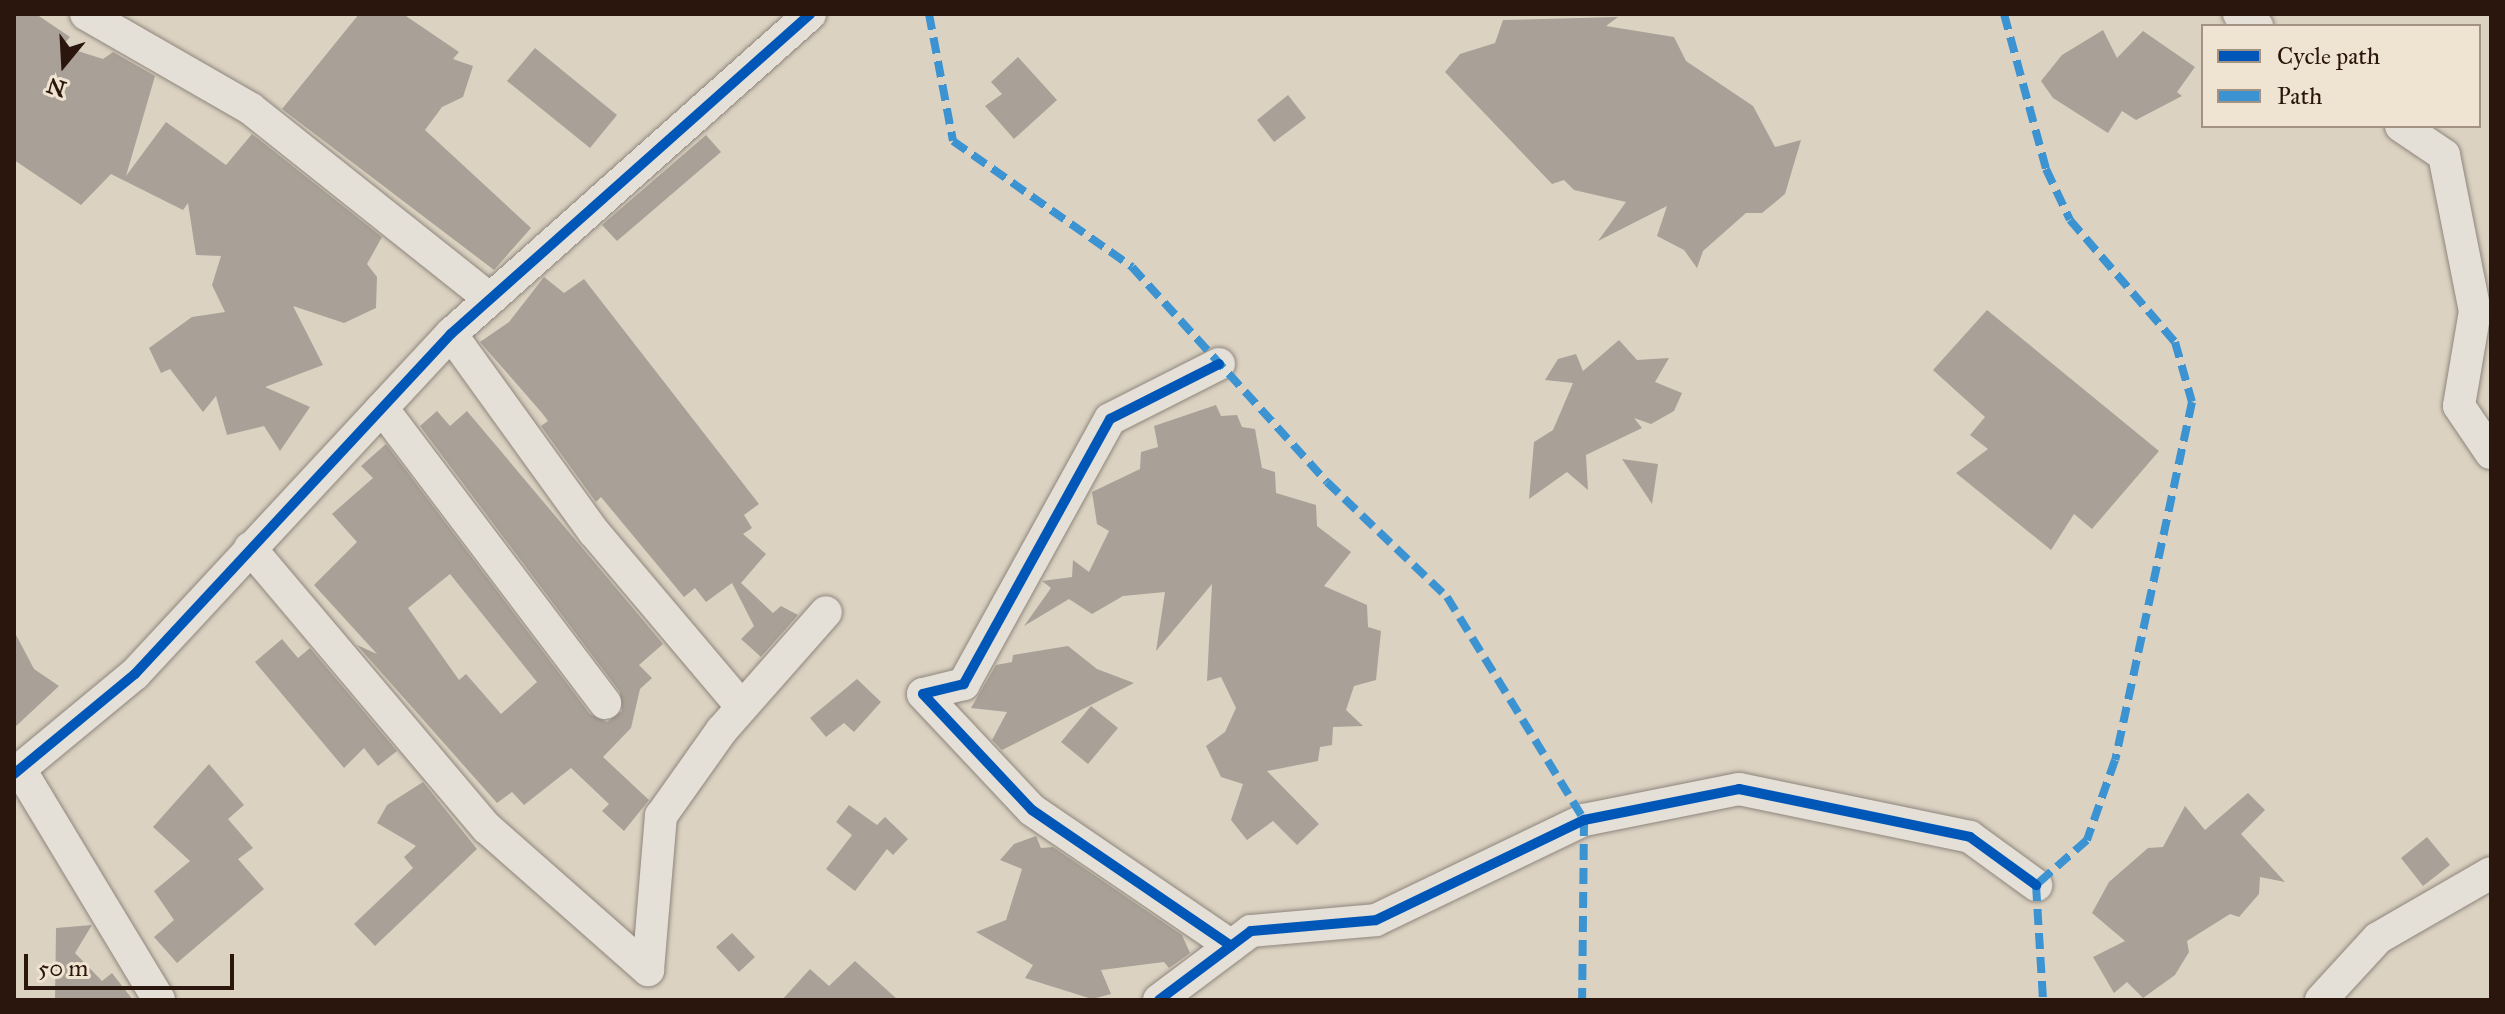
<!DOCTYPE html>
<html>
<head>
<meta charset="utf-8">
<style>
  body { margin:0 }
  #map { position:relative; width:2505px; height:1014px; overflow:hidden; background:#dcd2c2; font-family:"IM FELL Great Primer",serif }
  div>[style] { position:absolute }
  .building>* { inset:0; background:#a9a197 }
  .roads { filter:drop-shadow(0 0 2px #8e867c) drop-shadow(0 0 2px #8e867c) }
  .minor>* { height:32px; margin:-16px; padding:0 16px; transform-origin:16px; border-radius:16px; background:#e4dfd7 }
  .quiet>* { height:8px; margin-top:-4px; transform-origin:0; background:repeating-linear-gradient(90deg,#3c93d2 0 16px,transparent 0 24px) }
  .cycleway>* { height:10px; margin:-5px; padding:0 5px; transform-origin:5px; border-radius:5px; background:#0057b8 }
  span { translate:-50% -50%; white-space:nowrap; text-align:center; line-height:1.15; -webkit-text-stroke:8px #efe4d1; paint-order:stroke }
  .frame { position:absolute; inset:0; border:16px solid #2b160e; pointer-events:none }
  .legend { position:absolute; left:2201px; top:24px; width:280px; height:104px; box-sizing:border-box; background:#efe4d1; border:2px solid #a19283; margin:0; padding:10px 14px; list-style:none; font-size:24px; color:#2b160e }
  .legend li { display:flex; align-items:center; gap:16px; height:40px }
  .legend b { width:40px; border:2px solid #a19283 }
  .north { position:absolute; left:24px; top:24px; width:80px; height:80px; -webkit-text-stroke:6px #efe4d1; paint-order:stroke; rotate:198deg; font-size:22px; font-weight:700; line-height:32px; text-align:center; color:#2b160e }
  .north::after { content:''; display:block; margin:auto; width:28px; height:36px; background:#2b160e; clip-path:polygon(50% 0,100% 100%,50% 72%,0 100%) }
  .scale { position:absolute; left:24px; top:954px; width:210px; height:36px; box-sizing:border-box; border:4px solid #2b160e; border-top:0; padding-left:10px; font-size:24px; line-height:28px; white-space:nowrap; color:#2b160e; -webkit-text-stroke:6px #efe4d1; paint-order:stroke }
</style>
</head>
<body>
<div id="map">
  <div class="building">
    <i style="clip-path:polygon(14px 14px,36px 14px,70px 37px,62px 46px,103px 59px,113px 52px,155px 76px,126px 176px,166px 122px,226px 165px,252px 134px,382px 237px,367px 264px,377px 277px,376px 308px,344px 323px,293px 306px,323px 365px,265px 387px,310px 407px,280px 451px,264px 426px,227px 435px,216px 396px,203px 412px,170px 369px,161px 373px,149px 348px,192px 317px,225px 312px,212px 285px,221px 256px,196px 255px,188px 203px,183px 210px,111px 174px,81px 205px,14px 160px)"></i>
    <i style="clip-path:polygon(359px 14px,403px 14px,459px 52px,453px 59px,473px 66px,463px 97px,442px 107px,425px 130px,531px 228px,494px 270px,282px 109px)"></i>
    <i style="clip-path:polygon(1618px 17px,1606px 26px,1674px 37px,1686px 61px,1753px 106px,1775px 147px,1801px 140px,1785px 194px,1762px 213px,1746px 213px,1703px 251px,1697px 268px,1684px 250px,1657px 236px,1667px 206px,1598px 241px,1626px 202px,1574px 190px,1564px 180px,1552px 184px,1445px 72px,1460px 54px,1495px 43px,1503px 20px)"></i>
    <i style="clip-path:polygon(2103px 30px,2117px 58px,2143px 31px,2195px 67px,2177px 92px,2182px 96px,2136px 120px,2122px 111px,2108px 133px,2053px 98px,2041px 81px,2062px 55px)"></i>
    <i style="clip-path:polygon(535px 48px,617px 115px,590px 148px,507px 81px)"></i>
    <i style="clip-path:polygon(1018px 57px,1057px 100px,1014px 139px,985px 106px,1002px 94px,991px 82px)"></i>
    <i style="clip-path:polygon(1288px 95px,1306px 118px,1274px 142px,1257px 120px)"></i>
    <i style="clip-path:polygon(706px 135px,721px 152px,617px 241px,602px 225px)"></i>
    <i style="clip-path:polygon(544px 277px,564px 293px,584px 279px,759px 504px,744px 515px,752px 528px,743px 534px,766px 554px,741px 583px,773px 613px,781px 606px,798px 615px,761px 657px,741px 639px,754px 626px,732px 583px,706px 602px,695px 588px,684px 597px,601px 497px,596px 502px,541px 426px,548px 421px,542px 413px,480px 342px,509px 322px)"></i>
    <i style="clip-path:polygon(1987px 310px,2159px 451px,2092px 529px,2074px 514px,2051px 550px,1956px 473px,1988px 449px,1970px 435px,1985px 417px,1933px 370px)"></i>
    <i style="clip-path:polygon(1619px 340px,1637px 360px,1669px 358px,1655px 382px,1682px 393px,1674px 411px,1651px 424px,1634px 418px,1642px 428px,1586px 455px,1588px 490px,1567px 472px,1529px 499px,1534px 442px,1553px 430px,1573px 383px,1545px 380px,1558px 359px,1576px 354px,1583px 371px)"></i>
    <i style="clip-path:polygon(1216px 405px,1221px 416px,1237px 415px,1242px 427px,1255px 429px,1262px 468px,1275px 472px,1276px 493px,1316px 505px,1317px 526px,1351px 552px,1324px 586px,1367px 605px,1368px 627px,1381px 631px,1376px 680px,1354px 686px,1346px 710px,1363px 726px,1333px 727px,1332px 745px,1320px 747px,1318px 761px,1267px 771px,1319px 824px,1297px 845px,1273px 821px,1247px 840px,1231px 820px,1243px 784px,1221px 777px,1206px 746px,1225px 732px,1236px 708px,1221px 677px,1207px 681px,1212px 584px,1156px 651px,1165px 592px,1123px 596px,1092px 614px,1069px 599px,1024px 626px,1051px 588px,1042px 581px,1072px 577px,1073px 560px,1089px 572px,1109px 531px,1097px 524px,1092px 492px,1140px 469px,1141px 452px,1158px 447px,1154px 426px)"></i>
    <i style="clip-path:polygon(evenodd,437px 411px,450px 426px,467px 411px,663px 644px,639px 665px,652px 678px,640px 689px,631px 728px,603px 757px,649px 800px,624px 831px,602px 811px,609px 804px,571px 768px,524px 805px,512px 792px,497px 803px,357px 645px,377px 654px,314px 585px,357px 542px,332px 514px,373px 478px,361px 466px,386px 444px,590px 714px,607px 722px,622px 711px,620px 692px,420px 426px,437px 411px,450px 574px,537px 682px,501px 714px,466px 674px,459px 680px,408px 608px,450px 574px)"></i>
    <i style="clip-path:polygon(1622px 459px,1658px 464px,1652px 504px)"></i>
    <i style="clip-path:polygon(14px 631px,34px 669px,59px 686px,14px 728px)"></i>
    <i style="clip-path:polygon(282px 639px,298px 658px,310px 648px,397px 751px,378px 766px,364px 748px,344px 768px,255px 662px)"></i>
    <i style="clip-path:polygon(1068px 646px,1097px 669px,1134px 683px,1002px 750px,992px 740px,1007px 712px,971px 708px,996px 665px,1012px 662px,1013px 655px)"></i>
    <i style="clip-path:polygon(857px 679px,881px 702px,854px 732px,844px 723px,826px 737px,810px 718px)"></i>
    <i style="clip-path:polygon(1091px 706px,1118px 728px,1088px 764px,1061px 742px)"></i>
    <i style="clip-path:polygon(209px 764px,244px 805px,228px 819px,253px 848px,238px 859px,264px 889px,177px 963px,154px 937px,174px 920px,154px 891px,190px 861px,153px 827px)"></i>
    <i style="clip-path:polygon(423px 782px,477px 849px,375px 946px,354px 924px,413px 868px,404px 857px,416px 846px,377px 823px,387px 805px)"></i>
    <i style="clip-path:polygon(2248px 793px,2265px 810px,2241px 834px,2285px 882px,2260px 877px,2259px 894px,2239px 917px,2230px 914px,2187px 941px,2189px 952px,2175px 975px,2143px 998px,2127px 982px,2114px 993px,2093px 957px,2125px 941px,2092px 913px,2109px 882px,2148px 848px,2163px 847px,2185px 806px,2205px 830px)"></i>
    <i style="clip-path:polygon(849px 805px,877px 825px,885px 817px,908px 839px,893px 855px,887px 849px,855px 891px,826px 869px,852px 835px,836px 822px)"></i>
    <i style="clip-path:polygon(1036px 836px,1041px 848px,1053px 847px,1182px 935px,1190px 953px,1169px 968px,1164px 962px,1101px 970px,1111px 994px,1092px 999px,1025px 978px,1033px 965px,976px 932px,1006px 920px,1022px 869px,1000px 860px,1014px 844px)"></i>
    <i style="clip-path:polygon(2427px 837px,2450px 865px,2423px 886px,2401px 858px)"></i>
    <i style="clip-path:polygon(92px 925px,75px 953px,102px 981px,112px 973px,133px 1000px,55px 1000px,56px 928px)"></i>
    <i style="clip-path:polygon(732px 933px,755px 957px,739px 972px,716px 947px)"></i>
    <i style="clip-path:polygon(855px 961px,898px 1000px,782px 1000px,810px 969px,829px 986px)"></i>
  </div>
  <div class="roads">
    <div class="minor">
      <i style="left:86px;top:14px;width:190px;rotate:29.9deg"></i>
      <i style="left:251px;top:109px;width:305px;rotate:38.5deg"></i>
      <i style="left:2239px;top:14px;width:22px;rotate:34deg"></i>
      <i style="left:2401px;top:126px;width:52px;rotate:34deg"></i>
      <i style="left:2444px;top:155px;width:159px;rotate:78.8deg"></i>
      <i style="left:2475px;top:311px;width:96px;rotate:99.6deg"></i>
      <i style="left:2459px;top:406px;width:57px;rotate:55.8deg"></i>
      <i style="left:451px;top:334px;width:244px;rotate:54.2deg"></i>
      <i style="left:594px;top:532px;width:229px;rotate:49.8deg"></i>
      <i style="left:1219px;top:364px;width:122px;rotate:153.2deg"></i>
      <i style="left:1110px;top:419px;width:303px;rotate:118.9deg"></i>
      <i style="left:964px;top:684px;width:42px;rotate:166.3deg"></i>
      <i style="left:923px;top:694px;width:159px;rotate:46.8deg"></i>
      <i style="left:1032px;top:810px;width:241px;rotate:34.3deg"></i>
      <i style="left:382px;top:408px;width:370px;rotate:52.9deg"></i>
      <i style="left:250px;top:548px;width:367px;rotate:49.8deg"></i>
      <i style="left:487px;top:828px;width:215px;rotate:41.4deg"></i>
      <i style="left:21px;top:771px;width:267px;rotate:58.9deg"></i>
      <i style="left:14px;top:774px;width:157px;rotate:-39.6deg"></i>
      <i style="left:135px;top:674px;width:464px;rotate:-47.1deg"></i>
      <i style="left:451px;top:334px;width:481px;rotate:-41.7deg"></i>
      <i style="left:648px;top:970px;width:155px;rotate:-85.2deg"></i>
      <i style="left:661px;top:816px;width:105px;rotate:-54.7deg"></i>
      <i style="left:722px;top:730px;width:157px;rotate:-48.6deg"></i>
      <i style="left:1159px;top:1000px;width:115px;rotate:-36.9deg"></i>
      <i style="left:1251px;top:931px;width:125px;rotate:-5deg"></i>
      <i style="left:1376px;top:920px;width:231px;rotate:-25.7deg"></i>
      <i style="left:1584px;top:820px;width:158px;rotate:-11.3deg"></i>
      <i style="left:1739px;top:789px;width:236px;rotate:11.7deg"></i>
      <i style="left:1970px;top:837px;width:82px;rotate:36deg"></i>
      <i style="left:2321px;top:1000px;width:84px;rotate:-47.4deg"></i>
      <i style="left:2378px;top:938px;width:130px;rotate:-29.9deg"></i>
    </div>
  </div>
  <div class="quiet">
    <i style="left:929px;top:14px;width:129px;rotate:79.3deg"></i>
    <i style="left:953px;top:141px;width:219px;rotate:35.1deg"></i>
    <i style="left:1132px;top:267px;width:290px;rotate:47.8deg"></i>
    <i style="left:1327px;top:482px;width:166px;rotate:43.8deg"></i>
    <i style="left:1447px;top:597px;width:262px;rotate:58.4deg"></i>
    <i style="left:1584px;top:820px;width:180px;rotate:90.6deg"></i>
    <i style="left:2004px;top:14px;width:161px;rotate:74.8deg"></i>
    <i style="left:2046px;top:169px;width:56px;rotate:64.8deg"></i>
    <i style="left:2070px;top:220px;width:161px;rotate:49.3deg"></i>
    <i style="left:2175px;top:342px;width:62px;rotate:74.2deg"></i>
    <i style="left:2192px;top:402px;width:366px;rotate:102.1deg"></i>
    <i style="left:2115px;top:760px;width:85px;rotate:109.3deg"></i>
    <i style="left:2087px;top:840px;width:68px;rotate:138.6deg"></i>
    <i style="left:2036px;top:885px;width:115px;rotate:86.5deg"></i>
  </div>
  <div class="cycleway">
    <i style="left:1219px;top:364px;width:122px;rotate:153.2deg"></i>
    <i style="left:1110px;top:419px;width:303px;rotate:118.9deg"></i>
    <i style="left:964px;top:684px;width:42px;rotate:166.3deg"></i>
    <i style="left:923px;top:694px;width:159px;rotate:46.8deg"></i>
    <i style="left:1032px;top:810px;width:241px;rotate:34.3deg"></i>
    <i style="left:14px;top:774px;width:157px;rotate:-39.6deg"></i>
    <i style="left:135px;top:674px;width:464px;rotate:-47.1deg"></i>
    <i style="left:451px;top:334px;width:481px;rotate:-41.7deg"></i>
    <i style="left:1159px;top:1000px;width:115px;rotate:-36.9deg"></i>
    <i style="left:1251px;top:931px;width:125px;rotate:-5deg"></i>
    <i style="left:1376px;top:920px;width:231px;rotate:-25.7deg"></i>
    <i style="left:1584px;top:820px;width:158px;rotate:-11.3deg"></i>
    <i style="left:1739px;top:789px;width:236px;rotate:11.7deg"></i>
    <i style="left:1970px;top:837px;width:82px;rotate:36deg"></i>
  </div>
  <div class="frame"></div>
  <ul class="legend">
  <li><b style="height:10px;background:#0057b8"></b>Cycle path</li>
  <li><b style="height:10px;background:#3c93d2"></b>Path</li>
  </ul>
  <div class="north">N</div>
  <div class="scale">50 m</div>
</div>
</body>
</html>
